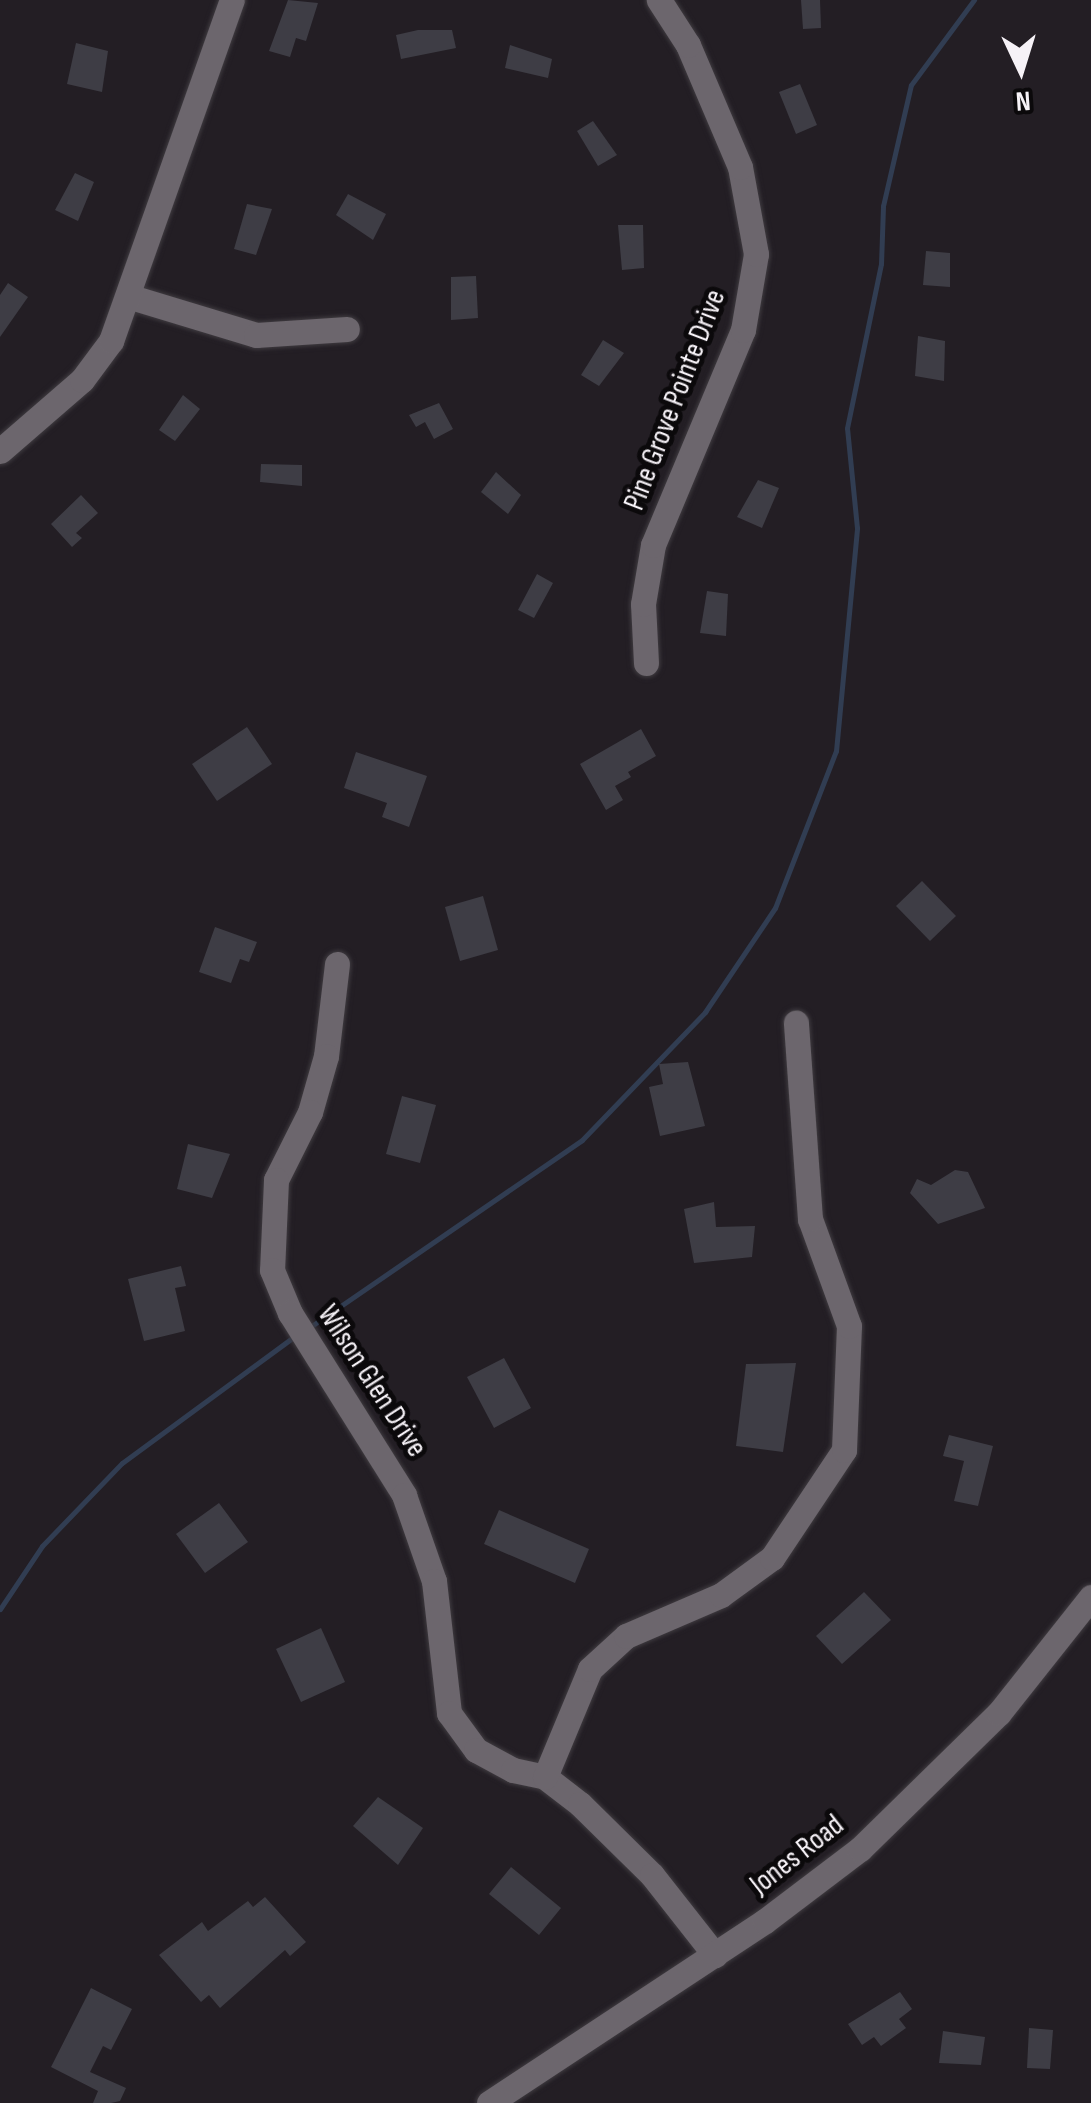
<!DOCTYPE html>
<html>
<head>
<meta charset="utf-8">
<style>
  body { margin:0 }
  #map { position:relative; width:1091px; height:2103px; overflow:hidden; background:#231e24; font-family:"Sofia Sans Condensed",sans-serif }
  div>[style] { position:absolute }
  .stream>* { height:5px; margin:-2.5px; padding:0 2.5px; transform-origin:2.5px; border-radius:2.5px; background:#313d52 }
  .building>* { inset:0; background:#3e3d45 }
  .roads { filter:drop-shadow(0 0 2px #3f3b40) drop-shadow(0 0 2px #3f3b40) }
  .minor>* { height:25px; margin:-12.5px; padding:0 12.5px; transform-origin:12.5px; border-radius:12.5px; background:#6c666d }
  span { translate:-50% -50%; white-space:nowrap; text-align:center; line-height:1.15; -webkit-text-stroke:10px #0b090b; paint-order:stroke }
  .street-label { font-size:30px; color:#f6f2f7 }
  .north { position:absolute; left:971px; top:20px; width:100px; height:100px; -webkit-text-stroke:8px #0b090b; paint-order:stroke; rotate:176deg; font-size:28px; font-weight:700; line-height:40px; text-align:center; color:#f6f2f7 }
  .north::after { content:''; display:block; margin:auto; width:35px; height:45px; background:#f6f2f7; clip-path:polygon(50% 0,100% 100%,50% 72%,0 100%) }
</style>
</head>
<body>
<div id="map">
  <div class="stream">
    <i style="left:310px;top:1327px;width:330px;rotate:-34.5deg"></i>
    <i style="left:582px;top:1140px;width:178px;rotate:-46.1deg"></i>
    <i style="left:705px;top:1012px;width:125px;rotate:-56.1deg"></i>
    <i style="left:775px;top:908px;width:168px;rotate:-68.8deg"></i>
    <i style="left:836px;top:751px;width:224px;rotate:-84.6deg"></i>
    <i style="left:857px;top:528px;width:100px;rotate:-95.7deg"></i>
    <i style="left:847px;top:428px;width:167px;rotate:-78.3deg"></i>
    <i style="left:881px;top:264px;width:58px;rotate:-88deg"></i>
    <i style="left:883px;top:206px;width:124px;rotate:-77deg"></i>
    <i style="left:911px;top:85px;width:106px;rotate:-53.5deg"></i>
    <i style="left:0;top:1609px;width:76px;rotate:-56.3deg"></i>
    <i style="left:42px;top:1546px;width:115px;rotate:-46.1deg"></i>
    <i style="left:122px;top:1463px;width:216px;rotate:-36.3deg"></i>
  </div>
  <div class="building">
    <i style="clip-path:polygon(288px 0,318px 3px,306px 41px,296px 38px,290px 57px,269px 51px)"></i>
    <i style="clip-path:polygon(801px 0,820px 0,821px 28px,803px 29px)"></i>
    <i style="clip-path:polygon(418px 30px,452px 30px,456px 48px,401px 59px,396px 35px)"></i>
    <i style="clip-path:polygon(76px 43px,108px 51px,102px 92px,67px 84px)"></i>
    <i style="clip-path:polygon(510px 45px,552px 59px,548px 78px,505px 68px)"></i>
    <i style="clip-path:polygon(800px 84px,817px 125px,796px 134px,779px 92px)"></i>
    <i style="clip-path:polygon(593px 121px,617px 155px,598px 166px,577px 131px)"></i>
    <i style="clip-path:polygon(75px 173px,94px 182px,78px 221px,55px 210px)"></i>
    <i style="clip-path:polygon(348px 194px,386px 214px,373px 240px,336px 215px)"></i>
    <i style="clip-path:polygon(247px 204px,272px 209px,256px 255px,234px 249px)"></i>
    <i style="clip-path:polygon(618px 225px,643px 225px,644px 268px,622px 270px)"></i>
    <i style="clip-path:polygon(926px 251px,950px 253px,950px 287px,923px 285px)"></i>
    <i style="clip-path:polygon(476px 276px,478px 318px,451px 320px,451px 277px)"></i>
    <i style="clip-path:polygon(8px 283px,28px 297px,0 337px,0 295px)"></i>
    <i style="clip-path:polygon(918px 336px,945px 341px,944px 381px,915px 376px)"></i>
    <i style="clip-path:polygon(603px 340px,624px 353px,599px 386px,581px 375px)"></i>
    <i style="clip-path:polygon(183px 395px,200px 409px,175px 441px,159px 430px)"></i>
    <i style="clip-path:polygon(439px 403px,453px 429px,434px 439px,425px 422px,416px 427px,409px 415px)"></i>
    <i style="clip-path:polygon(261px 464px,302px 465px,302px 486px,260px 482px)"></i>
    <i style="clip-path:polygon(496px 472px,521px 495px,508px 514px,481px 492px)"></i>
    <i style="clip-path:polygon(758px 480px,779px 488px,762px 528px,737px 517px)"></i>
    <i style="clip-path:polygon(81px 495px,98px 513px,76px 533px,82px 538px,72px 547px,51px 524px)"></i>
    <i style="clip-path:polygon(537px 574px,553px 583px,534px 618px,518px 610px)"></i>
    <i style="clip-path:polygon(707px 591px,728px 594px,726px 636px,700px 633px)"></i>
    <i style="clip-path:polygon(247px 727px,272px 764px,217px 801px,192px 764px)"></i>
    <i style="clip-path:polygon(641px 729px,656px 756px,628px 772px,631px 777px,615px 786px,623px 800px,606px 810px,580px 764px)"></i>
    <i style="clip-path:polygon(356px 752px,427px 776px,409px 827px,382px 817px,387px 803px,344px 788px)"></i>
    <i style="clip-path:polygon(922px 881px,956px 916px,930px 941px,896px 906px)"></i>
    <i style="clip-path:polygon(483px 896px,498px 950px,460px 961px,445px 907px)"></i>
    <i style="clip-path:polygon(215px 927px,257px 942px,249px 962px,240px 959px,231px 983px,199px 972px)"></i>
    <i style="clip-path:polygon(688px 1062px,705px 1126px,660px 1136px,649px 1087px,663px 1084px,659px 1064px)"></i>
    <i style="clip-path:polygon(402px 1096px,436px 1105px,420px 1163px,386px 1154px)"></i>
    <i style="clip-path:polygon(188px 1144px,230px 1154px,212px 1198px,177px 1189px)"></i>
    <i style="clip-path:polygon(955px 1170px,968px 1172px,985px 1208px,938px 1224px,910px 1193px,917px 1179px,931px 1185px)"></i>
    <i style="clip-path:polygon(714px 1202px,716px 1227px,755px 1226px,752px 1257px,694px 1263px,684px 1209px)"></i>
    <i style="clip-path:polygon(181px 1266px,186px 1286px,175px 1288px,185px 1331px,144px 1341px,128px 1279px)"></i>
    <i style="clip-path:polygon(504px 1358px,531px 1408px,494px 1428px,467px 1377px)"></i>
    <i style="clip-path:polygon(796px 1363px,783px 1452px,736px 1446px,746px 1364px)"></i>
    <i style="clip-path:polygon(949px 1435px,993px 1446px,978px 1506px,954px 1501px,964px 1461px,943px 1456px)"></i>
    <i style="clip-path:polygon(219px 1503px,248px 1542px,205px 1573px,176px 1534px)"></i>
    <i style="clip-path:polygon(499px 1510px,589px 1549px,575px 1583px,484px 1544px)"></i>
    <i style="clip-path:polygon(864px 1592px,891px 1620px,842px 1664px,816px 1636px)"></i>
    <i style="clip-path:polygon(321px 1628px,345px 1682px,301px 1702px,276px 1649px)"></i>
    <i style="clip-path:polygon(378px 1797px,423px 1828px,398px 1865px,353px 1826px)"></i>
    <i style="clip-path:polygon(511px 1867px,561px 1908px,539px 1935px,489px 1894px)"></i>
    <i style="clip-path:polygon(265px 1897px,306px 1942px,290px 1956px,285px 1950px,220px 2008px,209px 1995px,201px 2002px,159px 1955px,202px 1922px,208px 1931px,248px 1901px,253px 1907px)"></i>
    <i style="clip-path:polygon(91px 1988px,132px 2009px,111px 2050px,103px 2046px,90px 2072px,126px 2088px,120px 2101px,111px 2103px,93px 2103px,98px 2091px,51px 2067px)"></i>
    <i style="clip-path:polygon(900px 1992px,912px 2009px,899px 2019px,906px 2028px,881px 2046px,874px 2037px,862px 2045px,848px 2024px)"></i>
    <i style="clip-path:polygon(1029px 2028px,1053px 2030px,1050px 2069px,1027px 2068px)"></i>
    <i style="clip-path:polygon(943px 2031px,985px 2037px,981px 2065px,939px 2063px)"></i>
  </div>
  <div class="roads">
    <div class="minor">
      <i style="left:131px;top:297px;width:131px;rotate:16.9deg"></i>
      <i style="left:256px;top:335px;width:91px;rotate:-3.8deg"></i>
      <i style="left:0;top:451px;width:108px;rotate:-40.9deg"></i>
      <i style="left:82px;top:380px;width:49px;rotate:-53.4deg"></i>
      <i style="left:111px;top:341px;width:362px;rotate:-70.5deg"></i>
      <i style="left:646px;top:663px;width:59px;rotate:-92.9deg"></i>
      <i style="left:643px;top:604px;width:60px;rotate:-80.4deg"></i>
      <i style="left:653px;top:545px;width:233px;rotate:-67.3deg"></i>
      <i style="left:743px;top:330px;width:77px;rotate:-80.3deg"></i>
      <i style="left:756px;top:254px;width:88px;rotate:-100.4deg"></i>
      <i style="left:740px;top:167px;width:133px;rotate:-113.1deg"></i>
      <i style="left:688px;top:45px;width:54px;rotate:-122.8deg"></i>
      <i style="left:337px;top:964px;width:93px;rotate:96.8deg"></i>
      <i style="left:326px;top:1056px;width:58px;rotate:105.9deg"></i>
      <i style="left:310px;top:1112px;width:76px;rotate:116.6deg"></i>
      <i style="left:276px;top:1180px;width:90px;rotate:92.5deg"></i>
      <i style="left:272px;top:1270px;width:47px;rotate:67.3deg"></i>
      <i style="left:290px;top:1313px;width:215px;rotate:57.9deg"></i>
      <i style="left:404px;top:1495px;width:91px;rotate:70.8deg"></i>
      <i style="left:434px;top:1581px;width:133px;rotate:83.5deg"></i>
      <i style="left:449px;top:1713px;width:46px;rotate:53.9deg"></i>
      <i style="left:476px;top:1750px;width:42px;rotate:28.4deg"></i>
      <i style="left:513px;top:1770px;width:33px;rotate:12deg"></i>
      <i style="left:545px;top:1777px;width:44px;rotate:37.6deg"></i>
      <i style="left:580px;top:1804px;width:101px;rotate:44.6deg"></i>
      <i style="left:652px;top:1875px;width:102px;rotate:51.8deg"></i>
      <i style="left:545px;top:1777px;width:117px;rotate:-67.4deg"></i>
      <i style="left:590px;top:1669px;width:49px;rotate:-42.5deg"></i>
      <i style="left:626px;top:1636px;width:103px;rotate:-23.3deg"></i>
      <i style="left:721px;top:1595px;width:63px;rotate:-36deg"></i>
      <i style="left:772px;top:1558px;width:130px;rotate:-56.3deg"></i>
      <i style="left:844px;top:1450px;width:124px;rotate:-87.7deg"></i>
      <i style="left:849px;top:1326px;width:114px;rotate:-110deg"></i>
      <i style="left:810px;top:1219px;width:197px;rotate:-94.1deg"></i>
      <i style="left:489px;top:2103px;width:331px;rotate:-33.4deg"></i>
      <i style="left:765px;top:1921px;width:119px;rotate:-37.2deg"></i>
      <i style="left:860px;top:1849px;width:194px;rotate:-44.4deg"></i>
      <i style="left:999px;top:1713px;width:148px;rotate:-51.6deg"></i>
    </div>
  </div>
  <div class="street-label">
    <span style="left:675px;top:400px;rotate:-69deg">Pine Grove Pointe Drive</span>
    <span style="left:372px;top:1381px;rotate:57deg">Wilson Glen Drive</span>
    <span style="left:797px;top:1855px;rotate:-38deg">Jones Road</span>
  </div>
  <div class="north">N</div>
</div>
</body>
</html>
